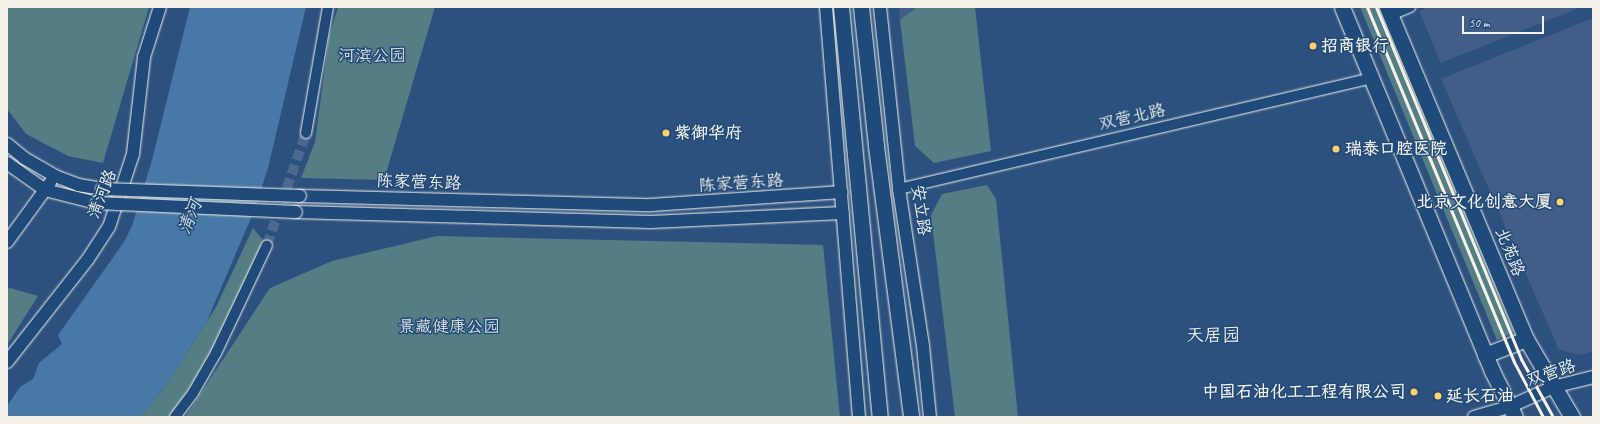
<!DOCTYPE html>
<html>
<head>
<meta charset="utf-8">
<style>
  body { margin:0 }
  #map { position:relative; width:1600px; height:424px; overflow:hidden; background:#2d517f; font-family:Caveat,"LXGW WenKai TC",sans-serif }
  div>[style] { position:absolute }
  .built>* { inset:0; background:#425d88 }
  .green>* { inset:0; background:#547d84 }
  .water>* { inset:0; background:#4878a5 }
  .minor-tunnel>* { height:10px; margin-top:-5px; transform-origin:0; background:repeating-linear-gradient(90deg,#4b698f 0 10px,transparent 0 15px) }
  .roads { filter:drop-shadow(0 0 1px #f4f1e8) drop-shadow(0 0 1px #f4f1e8) }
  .minor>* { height:10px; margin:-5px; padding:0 5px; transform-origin:5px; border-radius:5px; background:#1f4a7a }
  .tertiary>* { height:12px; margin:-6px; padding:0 6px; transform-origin:6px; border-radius:6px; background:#1f4a7a }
  .primary>* { height:15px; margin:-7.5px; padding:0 7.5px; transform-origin:7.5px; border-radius:7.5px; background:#1f4a7a }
  .rail>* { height:3px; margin:-1.5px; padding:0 1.5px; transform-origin:1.5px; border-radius:1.5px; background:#f4f1e8 }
  .bridges { filter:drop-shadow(0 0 1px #f4f1e8) drop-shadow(0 0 1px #f4f1e8) }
  .tertiary-bridge>* { height:12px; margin:-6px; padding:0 6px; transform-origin:6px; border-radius:6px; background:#1f4a7a }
  .dots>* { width:11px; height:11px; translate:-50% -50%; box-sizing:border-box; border:2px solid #1f4a7a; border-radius:50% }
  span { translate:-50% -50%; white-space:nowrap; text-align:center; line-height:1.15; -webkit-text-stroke:3px #1f4a7a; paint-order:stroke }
  .poi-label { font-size:17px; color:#f4f1e8; font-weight:700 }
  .left { translate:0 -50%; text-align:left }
  .right { translate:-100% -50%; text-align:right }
  .park-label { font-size:17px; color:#dce0d9 }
  .street-label { font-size:17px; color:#f4f1e8 }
  .water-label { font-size:18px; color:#dadfde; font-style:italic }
  .neighbourhood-label { font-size:18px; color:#f4f1e8 }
  .frame { position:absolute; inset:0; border:8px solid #f4f1e8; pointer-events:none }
  .scale { position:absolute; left:1462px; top:16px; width:82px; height:18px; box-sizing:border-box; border:2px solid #f4f1e8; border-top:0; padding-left:5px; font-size:12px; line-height:14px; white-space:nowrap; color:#f4f1e8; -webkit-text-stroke:3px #1f4a7a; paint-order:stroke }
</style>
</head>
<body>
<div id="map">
  <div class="built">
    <i style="clip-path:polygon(899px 7px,917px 7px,900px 20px)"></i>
    <i style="clip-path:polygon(1429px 7px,1582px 7px,1441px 63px,1419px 11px)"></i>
    <i style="clip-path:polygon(1593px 18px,1593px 351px,1580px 355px,1559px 350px,1441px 79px)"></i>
  </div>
  <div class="green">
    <i style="clip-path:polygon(7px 7px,149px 7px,103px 163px,68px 156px,26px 134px,7px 109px)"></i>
    <i style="clip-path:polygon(338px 7px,435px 7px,384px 180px,301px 178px,315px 142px,329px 37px)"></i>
    <i style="clip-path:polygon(917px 7px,975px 7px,991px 151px,934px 163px,915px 146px,900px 20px)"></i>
    <i style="clip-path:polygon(1360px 7px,1381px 7px,1514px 332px,1497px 340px)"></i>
    <i style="clip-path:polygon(987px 185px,996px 199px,1018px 417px,955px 417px,931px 215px,942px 194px)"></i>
    <i style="clip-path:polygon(253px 228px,267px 245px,216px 353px,175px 417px,140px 417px,167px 384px,216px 307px)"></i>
    <i style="clip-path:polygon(437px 236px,823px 245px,840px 417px,185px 417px,270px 288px,332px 261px)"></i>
    <i style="clip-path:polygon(10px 288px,38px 296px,7px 345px,7px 289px)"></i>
  </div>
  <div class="water">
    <i style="clip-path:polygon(190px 7px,306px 7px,268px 168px,254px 211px,207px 321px,167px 384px,140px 417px,7px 417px,7px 406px,20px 387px,33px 379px,39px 363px,62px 344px,58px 335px,124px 242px,132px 226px,152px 160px)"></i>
  </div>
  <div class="minor-tunnel">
    <i style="left:267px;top:245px;width:119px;rotate:-70.8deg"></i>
  </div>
  <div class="roads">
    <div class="minor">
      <i style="left:1391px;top:15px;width:21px;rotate:-23deg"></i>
      <i style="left:306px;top:133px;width:128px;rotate:-80.1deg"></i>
      <i style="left:899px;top:189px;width:487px;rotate:-13.2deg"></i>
      <i style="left:175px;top:417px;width:30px;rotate:-53deg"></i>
      <i style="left:193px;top:393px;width:46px;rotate:-60.1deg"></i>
      <i style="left:216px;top:353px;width:119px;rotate:-64.7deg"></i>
    </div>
    <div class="tertiary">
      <i style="left:826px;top:7px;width:411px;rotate:85.4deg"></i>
      <i style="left:880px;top:7px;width:183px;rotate:84deg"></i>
      <i style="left:899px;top:189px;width:159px;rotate:81.3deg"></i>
      <i style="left:923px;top:346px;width:71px;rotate:84.4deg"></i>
      <i style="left:7px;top:144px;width:22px;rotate:39deg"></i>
      <i style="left:24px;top:158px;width:36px;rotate:30deg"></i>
      <i style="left:55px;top:176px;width:25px;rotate:21deg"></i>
      <i style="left:78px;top:185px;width:24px;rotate:9deg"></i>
      <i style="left:7px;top:163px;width:47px;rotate:35.4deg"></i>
      <i style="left:45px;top:190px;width:54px;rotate:14deg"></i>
      <i style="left:300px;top:196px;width:351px;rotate:1.5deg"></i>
      <i style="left:651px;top:205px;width:191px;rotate:-3.9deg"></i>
      <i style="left:296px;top:212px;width:355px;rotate:1.6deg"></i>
      <i style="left:651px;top:222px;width:192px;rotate:-2.7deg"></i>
      <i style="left:7px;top:242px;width:73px;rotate:-53.9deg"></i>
      <i style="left:7px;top:362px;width:131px;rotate:-51.8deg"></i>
      <i style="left:88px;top:259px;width:38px;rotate:-57deg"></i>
      <i style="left:109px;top:227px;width:77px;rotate:-71.8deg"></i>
      <i style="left:133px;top:154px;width:98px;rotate:-83.5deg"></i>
      <i style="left:144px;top:57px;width:52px;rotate:-72.3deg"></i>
      <i style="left:1474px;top:417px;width:36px;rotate:-16deg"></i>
      <i style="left:1509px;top:407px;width:48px;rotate:-24.4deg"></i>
      <i style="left:1553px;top:387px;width:41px;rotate:-14deg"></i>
    </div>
    <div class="primary">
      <i style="left:841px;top:7px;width:412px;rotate:84.6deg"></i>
      <i style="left:861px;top:7px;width:140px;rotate:83.8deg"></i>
      <i style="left:876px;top:146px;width:273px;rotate:82.6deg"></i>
      <i style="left:1342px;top:7px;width:394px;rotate:67.6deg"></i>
      <i style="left:1492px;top:371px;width:51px;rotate:63.4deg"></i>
      <i style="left:1387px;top:7px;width:360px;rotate:67.3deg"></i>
      <i style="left:1526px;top:339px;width:91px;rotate:59.5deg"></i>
      <i style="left:1485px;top:355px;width:44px;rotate:-21.3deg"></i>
    </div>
  </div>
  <div class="rail">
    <i style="left:1367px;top:7px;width:384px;rotate:67.5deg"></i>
    <i style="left:1514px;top:362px;width:62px;rotate:62.2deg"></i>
    <i style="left:1376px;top:7px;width:381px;rotate:67.6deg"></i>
    <i style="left:1521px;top:359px;width:66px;rotate:61.1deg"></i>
  </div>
  <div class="bridges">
    <div class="tertiary-bridge">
      <i style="left:102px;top:189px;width:198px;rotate:2deg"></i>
      <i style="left:97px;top:203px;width:199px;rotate:2.6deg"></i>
    </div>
  </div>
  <div class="dots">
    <i style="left:1313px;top:46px;background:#ffd166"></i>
    <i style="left:666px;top:133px;background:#ffd166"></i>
    <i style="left:1336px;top:149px;background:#ffd166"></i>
    <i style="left:1560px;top:202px;background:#ffd166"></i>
    <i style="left:1414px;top:392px;background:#ffd166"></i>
    <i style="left:1438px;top:396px;background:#ffd166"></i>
  </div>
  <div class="poi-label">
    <span class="left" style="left:1321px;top:46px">招商银行</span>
    <span class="left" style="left:674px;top:133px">紫御华府</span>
    <span class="left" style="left:1345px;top:149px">瑞泰口腔医院</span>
    <span class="right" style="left:1552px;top:202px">北京文化创意大厦</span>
    <span class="right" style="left:1406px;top:392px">中国石油化工工程有限公司</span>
    <span class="left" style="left:1446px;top:396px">延长石油</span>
  </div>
  <div class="park-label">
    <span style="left:372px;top:56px">河滨公园</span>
    <span style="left:449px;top:327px">景藏健康公园</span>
  </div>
  <div class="street-label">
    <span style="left:1132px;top:117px;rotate:-13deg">双营北路</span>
    <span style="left:419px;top:182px;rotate:2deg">陈家营东路</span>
    <span style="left:741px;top:183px;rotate:-4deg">陈家营东路</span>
    <span style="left:102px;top:194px;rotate:-69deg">清河路</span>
    <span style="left:921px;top:210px;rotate:82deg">安立路</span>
    <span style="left:1510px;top:252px;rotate:68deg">北苑路</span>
    <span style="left:1551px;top:373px;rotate:-19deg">双营路</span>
  </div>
  <div class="water-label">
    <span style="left:190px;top:217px;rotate:-69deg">清河</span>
  </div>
  <div class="neighbourhood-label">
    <span style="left:1213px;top:335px">天居园</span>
  </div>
  <div class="frame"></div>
  <div class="scale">50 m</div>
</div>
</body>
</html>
